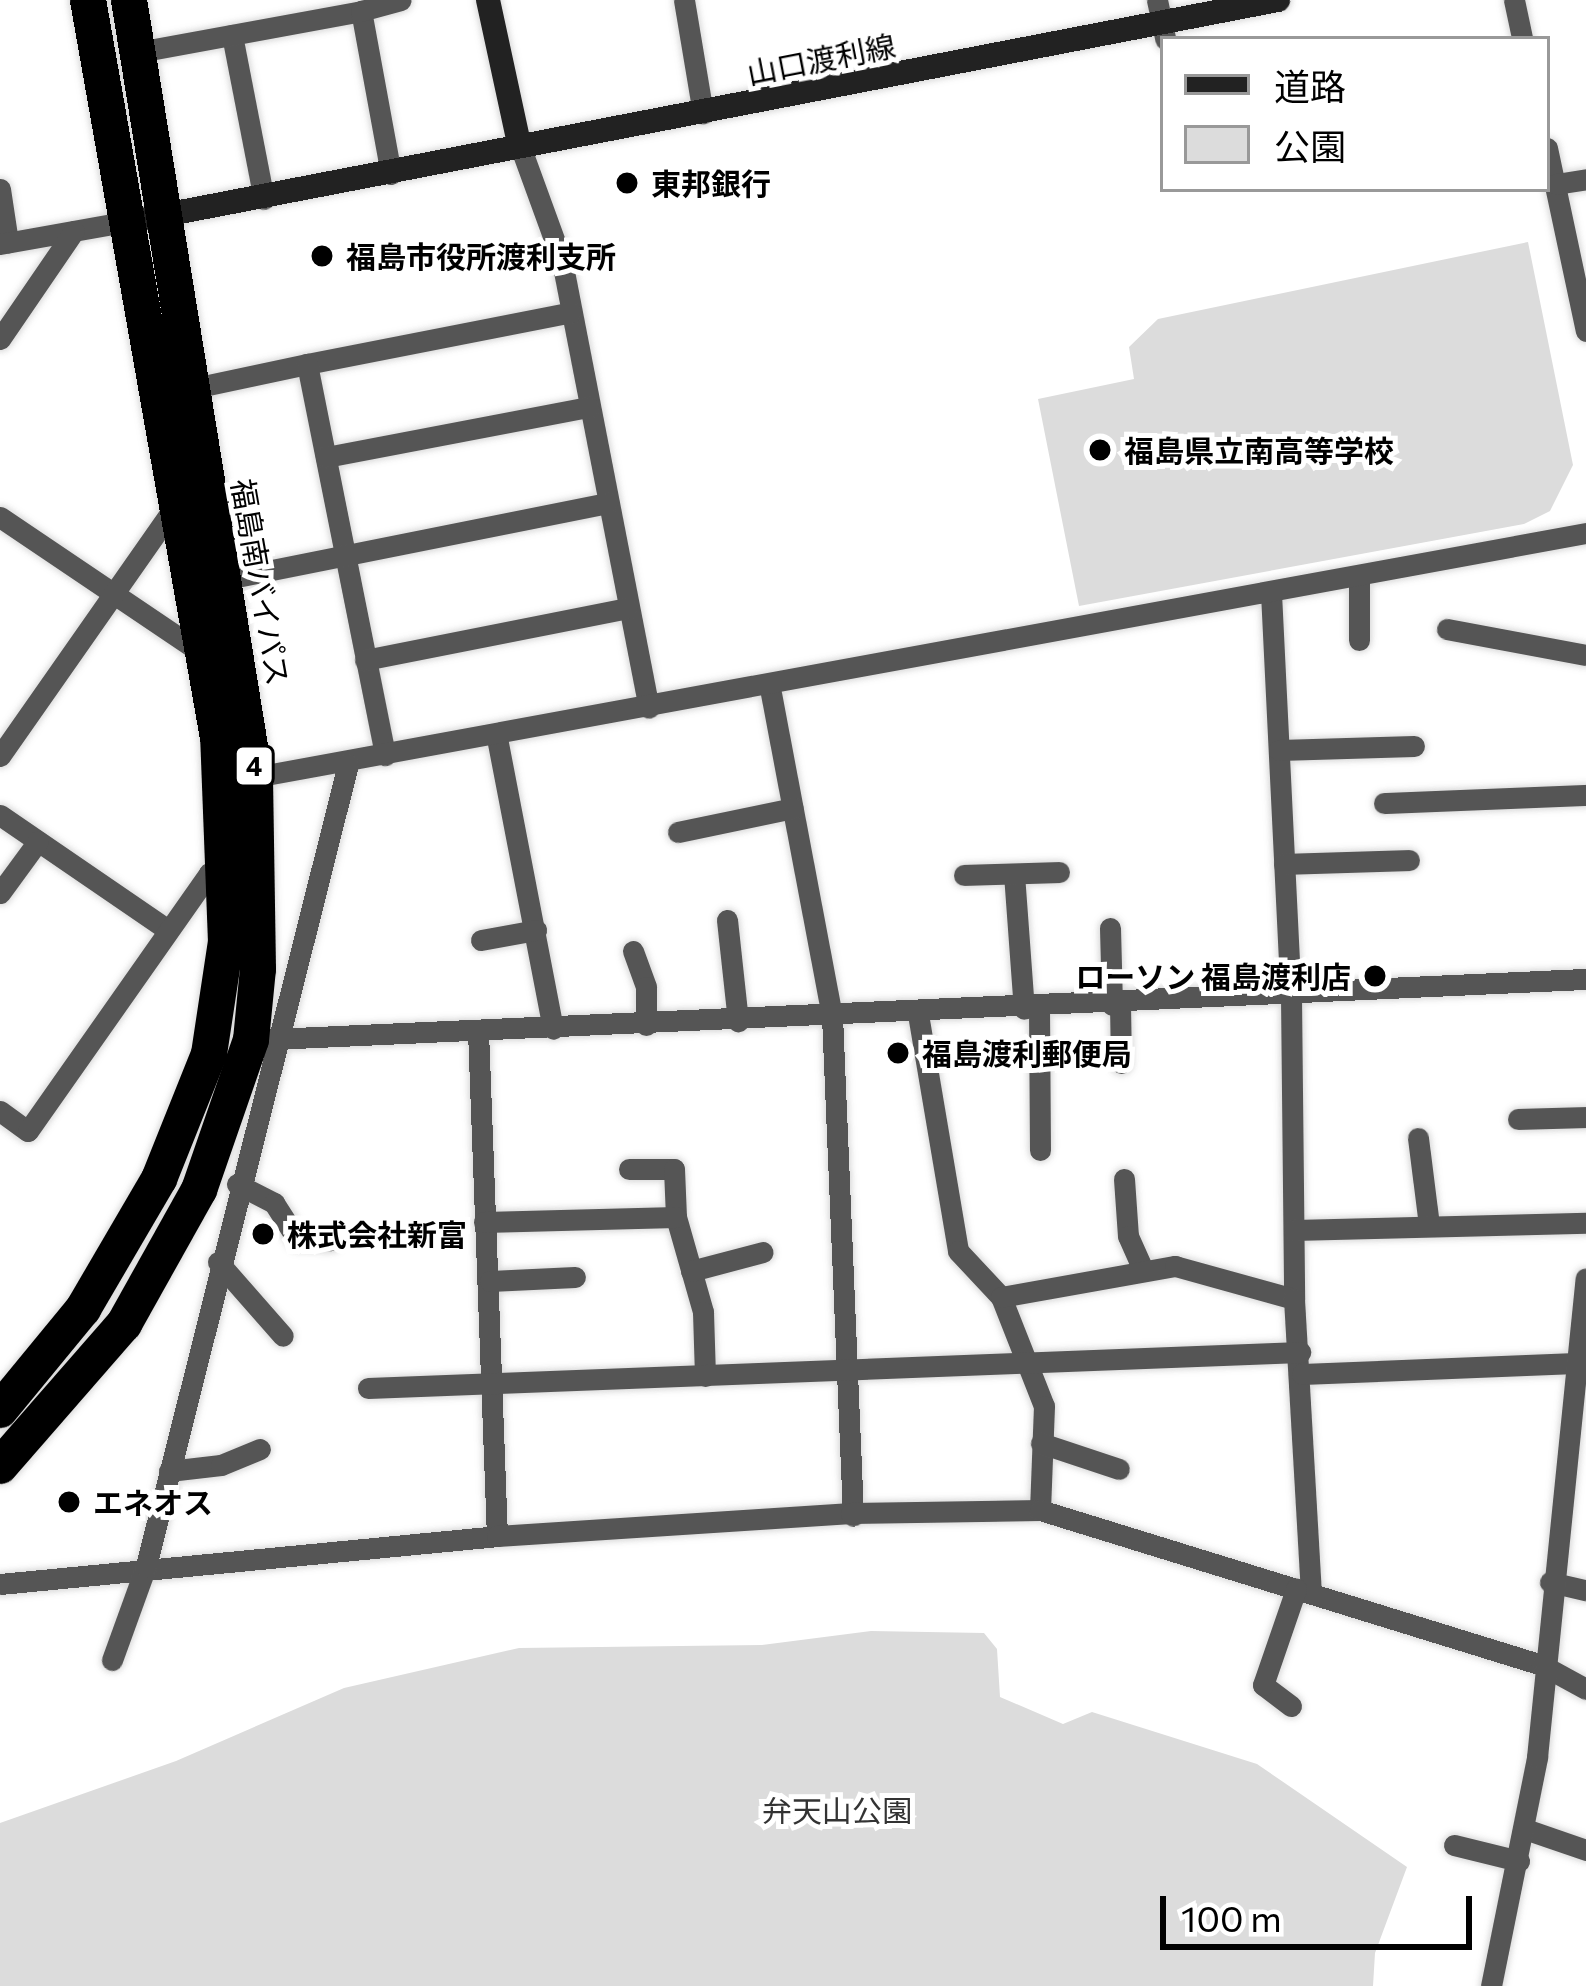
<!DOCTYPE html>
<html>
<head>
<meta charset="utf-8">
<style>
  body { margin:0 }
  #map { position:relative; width:1586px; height:1986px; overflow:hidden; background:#fff; font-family:Commissioner,"Noto Sans JP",sans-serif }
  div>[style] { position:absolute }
  .green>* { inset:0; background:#dcdcdc }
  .roads { filter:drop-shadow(0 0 3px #dbdbdb) drop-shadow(0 0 3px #dbdbdb) }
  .street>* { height:21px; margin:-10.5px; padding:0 10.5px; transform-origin:10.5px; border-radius:10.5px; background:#555 }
  .secondary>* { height:24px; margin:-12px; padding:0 12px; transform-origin:12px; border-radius:12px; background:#222 }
  .highway>* { height:36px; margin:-18px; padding:0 18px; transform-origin:18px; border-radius:18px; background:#000 }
  .dots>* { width:33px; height:33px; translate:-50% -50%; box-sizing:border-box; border:6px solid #fff; border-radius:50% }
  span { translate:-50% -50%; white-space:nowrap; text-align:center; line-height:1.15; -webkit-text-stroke:10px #fff; paint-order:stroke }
  .shield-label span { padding:3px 9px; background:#fff; border:3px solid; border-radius:9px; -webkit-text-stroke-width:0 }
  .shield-label { font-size:27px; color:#000; font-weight:700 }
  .street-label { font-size:30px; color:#000 }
  .poi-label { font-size:30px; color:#000; font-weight:700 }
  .left { translate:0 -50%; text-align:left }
  .right { translate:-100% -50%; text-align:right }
  .park-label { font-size:30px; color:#333 }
  .legend { position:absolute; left:1160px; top:36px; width:390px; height:156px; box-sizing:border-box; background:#fff; border:3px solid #999; margin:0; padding:15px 21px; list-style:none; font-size:36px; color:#000 }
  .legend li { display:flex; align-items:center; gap:24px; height:60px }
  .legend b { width:60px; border:3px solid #999 }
  .scale { position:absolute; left:1160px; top:1896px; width:312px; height:54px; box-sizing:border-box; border:6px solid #000; border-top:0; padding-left:15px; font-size:36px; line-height:42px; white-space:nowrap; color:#000; -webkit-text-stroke:9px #fff; paint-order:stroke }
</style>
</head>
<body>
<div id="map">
  <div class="green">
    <i style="clip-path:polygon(1528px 242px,1573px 465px,1550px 511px,1524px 524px,1079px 606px,1038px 399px,1134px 379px,1129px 347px,1158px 319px)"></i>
    <i style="clip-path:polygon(871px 1631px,984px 1633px,997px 1649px,1000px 1697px,1063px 1724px,1092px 1712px,1257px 1764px,1407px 1867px,1375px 1953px,1373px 1986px,0 1986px,0 1823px,176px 1761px,344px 1688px,519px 1648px,762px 1645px)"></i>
  </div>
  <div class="roads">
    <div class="street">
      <i style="left:684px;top:0;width:115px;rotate:80.5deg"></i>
      <i style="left:1157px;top:0;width:40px;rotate:78deg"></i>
      <i style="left:1514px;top:0;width:40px;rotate:78deg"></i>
      <i style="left:232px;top:35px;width:167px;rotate:79deg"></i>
      <i style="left:133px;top:53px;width:232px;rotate:-10.4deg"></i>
      <i style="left:519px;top:143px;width:126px;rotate:70deg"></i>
      <i style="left:562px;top:261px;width:455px;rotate:79deg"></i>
      <i style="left:1547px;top:148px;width:187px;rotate:78deg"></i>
      <i style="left:391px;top:174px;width:166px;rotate:-100.4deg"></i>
      <i style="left:361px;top:11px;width:41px;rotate:-15.4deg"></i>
      <i style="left:1556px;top:184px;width:30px;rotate:-9deg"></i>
      <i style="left:0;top:189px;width:54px;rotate:81.4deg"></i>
      <i style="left:0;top:244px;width:125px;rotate:-10.1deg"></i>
      <i style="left:0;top:339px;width:131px;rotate:-55.6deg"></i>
      <i style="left:307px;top:364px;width:269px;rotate:-11.1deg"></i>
      <i style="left:189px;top:389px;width:121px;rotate:-12deg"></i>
      <i style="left:307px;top:364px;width:399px;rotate:78.7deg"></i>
      <i style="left:326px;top:457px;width:267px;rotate:-10.8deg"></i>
      <i style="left:0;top:517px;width:245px;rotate:34deg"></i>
      <i style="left:1359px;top:577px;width:63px;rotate:90deg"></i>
      <i style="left:227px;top:579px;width:387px;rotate:-11.3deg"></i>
      <i style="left:1271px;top:593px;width:403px;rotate:87.2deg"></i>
      <i style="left:1291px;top:996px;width:303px;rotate:89.4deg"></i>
      <i style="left:1447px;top:629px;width:141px;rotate:10.6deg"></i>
      <i style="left:365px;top:660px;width:267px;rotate:-11.2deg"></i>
      <i style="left:770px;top:688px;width:334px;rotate:79.3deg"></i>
      <i style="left:832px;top:1016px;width:500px;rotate:87.59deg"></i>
      <i style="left:497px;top:738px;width:296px;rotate:79.1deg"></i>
      <i style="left:1279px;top:750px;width:135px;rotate:-1.7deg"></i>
      <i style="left:0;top:756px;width:307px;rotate:-55deg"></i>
      <i style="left:255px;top:777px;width:1353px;rotate:-10.39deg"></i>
      <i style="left:1384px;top:803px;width:202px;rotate:-2.3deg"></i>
      <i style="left:0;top:815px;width:204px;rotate:34.4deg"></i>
      <i style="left:678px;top:832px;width:117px;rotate:-11.8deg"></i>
      <i style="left:1284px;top:864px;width:125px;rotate:-1.8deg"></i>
      <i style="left:1014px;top:874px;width:135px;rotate:85.8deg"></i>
      <i style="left:964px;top:875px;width:95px;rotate:-1.8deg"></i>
      <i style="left:0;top:893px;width:64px;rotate:-53.8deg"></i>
      <i style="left:727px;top:920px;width:102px;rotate:83.8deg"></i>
      <i style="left:1110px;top:928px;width:77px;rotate:88.5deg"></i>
      <i style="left:481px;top:940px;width:56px;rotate:-10.3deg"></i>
      <i style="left:633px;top:951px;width:38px;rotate:70deg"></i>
      <i style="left:646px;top:987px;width:38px;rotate:90deg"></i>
      <i style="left:1120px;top:1005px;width:58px;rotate:89deg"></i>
      <i style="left:1039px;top:1008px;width:142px;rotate:89.6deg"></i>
      <i style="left:918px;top:1014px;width:240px;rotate:80.4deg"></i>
      <i style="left:958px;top:1251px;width:63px;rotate:46.9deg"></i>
      <i style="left:1001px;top:1297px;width:117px;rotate:68.5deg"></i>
      <i style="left:1044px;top:1406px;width:104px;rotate:92.2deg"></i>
      <i style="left:478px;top:1031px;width:505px;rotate:87.85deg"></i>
      <i style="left:251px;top:1040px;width:1336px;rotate:-2.62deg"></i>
      <i style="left:0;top:1111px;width:34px;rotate:36deg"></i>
      <i style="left:28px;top:1131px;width:315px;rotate:-54.9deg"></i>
      <i style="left:209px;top:873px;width:19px;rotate:-16deg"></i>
      <i style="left:1518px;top:1119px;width:68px;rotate:-1.7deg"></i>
      <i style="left:1418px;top:1138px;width:88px;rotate:82.8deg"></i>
      <i style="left:629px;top:1169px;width:45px"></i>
      <i style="left:674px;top:1169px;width:48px;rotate:87.6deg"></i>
      <i style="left:676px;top:1217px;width:99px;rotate:74.1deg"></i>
      <i style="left:703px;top:1312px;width:64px;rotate:88.2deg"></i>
      <i style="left:1124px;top:1179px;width:57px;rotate:86deg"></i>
      <i style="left:1128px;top:1236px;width:36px;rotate:66deg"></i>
      <i style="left:237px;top:1184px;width:42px;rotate:27.2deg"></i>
      <i style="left:274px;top:1203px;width:43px;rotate:57.4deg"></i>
      <i style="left:297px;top:1239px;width:34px;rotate:2deg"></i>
      <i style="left:484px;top:1222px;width:192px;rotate:-1.5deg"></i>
      <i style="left:1294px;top:1230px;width:292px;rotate:-1.4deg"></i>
      <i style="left:218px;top:1262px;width:98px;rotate:48.7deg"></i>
      <i style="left:691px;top:1271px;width:74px;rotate:-14.8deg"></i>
      <i style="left:490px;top:1281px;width:85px;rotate:-2.7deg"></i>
      <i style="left:1001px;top:1297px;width:177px;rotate:-10.1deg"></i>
      <i style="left:1175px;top:1266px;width:123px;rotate:15.5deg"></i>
      <i style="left:1294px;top:1299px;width:294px;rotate:86.7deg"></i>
      <i style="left:1302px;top:1374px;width:274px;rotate:-2.3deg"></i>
      <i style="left:368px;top:1388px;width:933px;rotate:-2.21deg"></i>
      <i style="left:1041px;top:1443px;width:82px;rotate:18.4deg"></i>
      <i style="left:169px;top:1471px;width:52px;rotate:-6.6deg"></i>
      <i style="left:221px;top:1465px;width:42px;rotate:-22.3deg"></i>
      <i style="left:1550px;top:1582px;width:37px;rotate:13deg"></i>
      <i style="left:0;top:1584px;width:499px;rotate:-5.5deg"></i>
      <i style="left:497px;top:1536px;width:355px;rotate:-3.7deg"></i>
      <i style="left:851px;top:1513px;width:189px;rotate:-0.9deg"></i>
      <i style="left:1040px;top:1510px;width:525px;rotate:17.16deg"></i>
      <i style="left:1542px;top:1665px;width:50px;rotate:28.6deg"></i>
      <i style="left:112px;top:1660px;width:100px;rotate:-70.1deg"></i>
      <i style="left:146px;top:1566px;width:827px;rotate:-75.86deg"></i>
      <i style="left:1291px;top:1706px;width:35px;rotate:-143deg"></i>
      <i style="left:1263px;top:1685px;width:102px;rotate:-71deg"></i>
      <i style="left:1525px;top:1829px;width:65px;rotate:19deg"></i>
      <i style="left:1454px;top:1845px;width:67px;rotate:13.8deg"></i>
      <i style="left:1491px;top:1986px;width:234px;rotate:-78.6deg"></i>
      <i style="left:1537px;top:1757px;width:481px;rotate:-84.2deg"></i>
    </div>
    <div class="secondary">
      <i style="left:488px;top:0;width:146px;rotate:77.8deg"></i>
      <i style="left:149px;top:218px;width:1150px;rotate:-10.93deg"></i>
    </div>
    <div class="highway">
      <i style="left:0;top:1410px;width:131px;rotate:-50.6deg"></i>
      <i style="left:83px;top:1309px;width:151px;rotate:-59.7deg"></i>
      <i style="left:159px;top:1179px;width:135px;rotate:-68.2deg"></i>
      <i style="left:209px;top:1054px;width:113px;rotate:-81.4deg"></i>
      <i style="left:226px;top:942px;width:204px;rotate:-92.2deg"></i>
      <i style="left:218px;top:738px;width:749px;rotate:-99.99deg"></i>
      <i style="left:0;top:1466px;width:189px;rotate:-48.9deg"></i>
      <i style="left:124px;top:1324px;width:154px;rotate:-60.8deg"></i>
      <i style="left:199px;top:1190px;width:159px;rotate:-70.9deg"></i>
      <i style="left:251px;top:1040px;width:71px;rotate:-84.4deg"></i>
      <i style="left:258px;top:969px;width:192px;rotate:-90.9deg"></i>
      <i style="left:255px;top:777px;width:787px;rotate:-99.21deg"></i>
    </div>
  </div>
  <div class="dots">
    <i style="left:627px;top:183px;background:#000"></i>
    <i style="left:322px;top:256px;background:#000"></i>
    <i style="left:1100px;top:450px;background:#000"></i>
    <i style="left:1375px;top:976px;background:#000"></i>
    <i style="left:898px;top:1053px;background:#000"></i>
    <i style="left:263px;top:1234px;background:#000"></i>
    <i style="left:69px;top:1502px;background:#000"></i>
  </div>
  <div class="shield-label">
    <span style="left:254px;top:766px">4</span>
  </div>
  <div class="street-label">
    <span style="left:821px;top:59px;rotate:-11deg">山口渡利線</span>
    <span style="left:261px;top:582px;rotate:80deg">福島南バイパス</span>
  </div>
  <div class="poi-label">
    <span class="left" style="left:651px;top:183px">東邦銀行</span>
    <span class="left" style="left:346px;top:256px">福島市役所渡利支所</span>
    <span class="left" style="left:1124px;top:450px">福島県立南高等学校</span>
    <span class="right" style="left:1351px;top:976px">ローソン 福島渡利店</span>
    <span class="left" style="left:922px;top:1053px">福島渡利郵便局</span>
    <span class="left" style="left:287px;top:1234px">株式会社新富</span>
    <span class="left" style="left:93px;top:1502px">エネオス</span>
  </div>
  <div class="park-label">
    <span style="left:837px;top:1810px">弁天山公園</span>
  </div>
  <ul class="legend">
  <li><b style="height:15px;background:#222"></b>道路</li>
  <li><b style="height:33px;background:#dcdcdc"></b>公園</li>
  </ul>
  <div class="scale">100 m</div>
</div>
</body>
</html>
